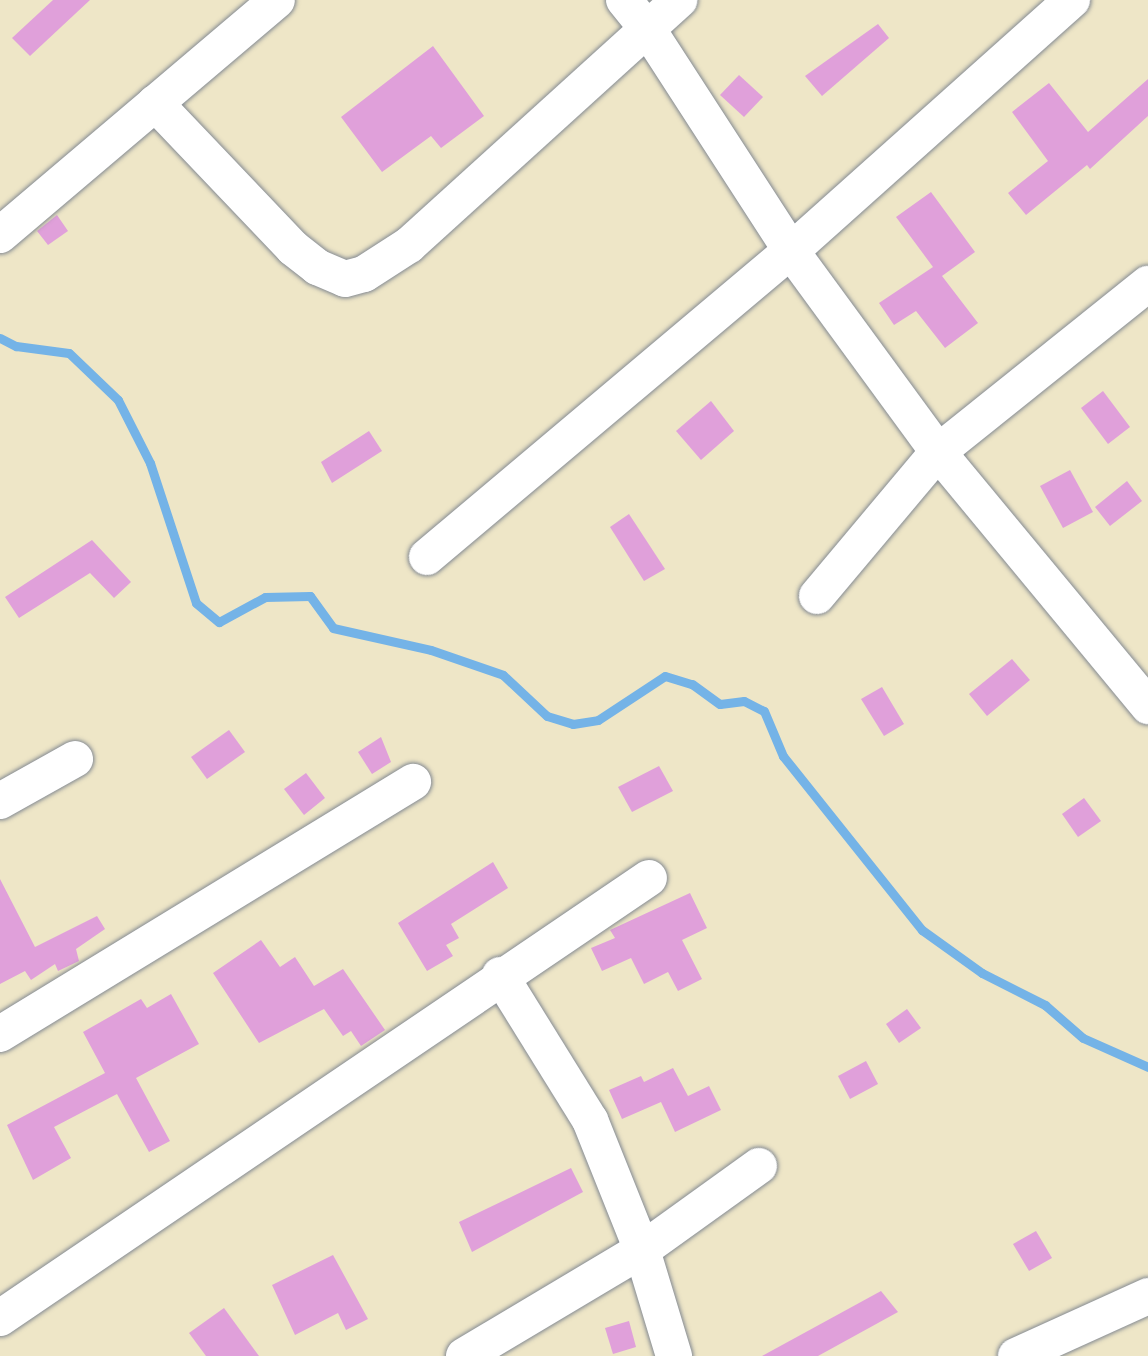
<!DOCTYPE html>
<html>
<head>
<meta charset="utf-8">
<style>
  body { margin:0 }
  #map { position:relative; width:1148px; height:1356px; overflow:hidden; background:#eee6c7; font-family:Dekko,sans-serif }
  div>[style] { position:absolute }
  .stream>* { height:9px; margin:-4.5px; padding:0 4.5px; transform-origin:4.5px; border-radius:4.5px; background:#74b3e7 }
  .building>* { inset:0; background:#e0a0da }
  .roads { filter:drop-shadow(0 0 2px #848a92) drop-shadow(0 0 2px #848a92) }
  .street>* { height:36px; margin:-18px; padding:0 18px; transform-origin:18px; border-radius:18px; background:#fff }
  span { translate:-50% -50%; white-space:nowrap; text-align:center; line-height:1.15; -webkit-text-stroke:7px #fcf5e5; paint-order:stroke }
</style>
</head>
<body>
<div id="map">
  <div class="stream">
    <i style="left:0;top:338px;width:18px;rotate:27deg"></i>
    <i style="left:16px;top:346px;width:53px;rotate:7.5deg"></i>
    <i style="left:69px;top:353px;width:68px;rotate:43.8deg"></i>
    <i style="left:118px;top:400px;width:71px;rotate:63.1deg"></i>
    <i style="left:150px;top:463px;width:147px;rotate:71.8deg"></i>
    <i style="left:196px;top:603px;width:30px;rotate:40deg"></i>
    <i style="left:219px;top:622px;width:52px;rotate:-28.5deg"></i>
    <i style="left:265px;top:597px;width:45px;rotate:-1.3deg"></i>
    <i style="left:310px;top:596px;width:39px;rotate:54deg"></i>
    <i style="left:333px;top:628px;width:100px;rotate:12.7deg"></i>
    <i style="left:431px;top:650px;width:76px;rotate:19.1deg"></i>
    <i style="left:503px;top:675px;width:60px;rotate:43deg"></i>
    <i style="left:547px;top:716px;width:27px;rotate:17deg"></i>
    <i style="left:573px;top:724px;width:25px;rotate:-9deg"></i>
    <i style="left:598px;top:720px;width:80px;rotate:-33.3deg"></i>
    <i style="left:665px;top:676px;width:28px;rotate:17deg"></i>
    <i style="left:692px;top:684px;width:34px;rotate:36deg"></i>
    <i style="left:720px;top:704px;width:24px;rotate:-7deg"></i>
    <i style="left:744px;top:701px;width:22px;rotate:27deg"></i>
    <i style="left:764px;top:711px;width:49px;rotate:67.1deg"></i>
    <i style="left:783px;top:756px;width:223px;rotate:51.4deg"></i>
    <i style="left:922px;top:930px;width:74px;rotate:35.6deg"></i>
    <i style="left:982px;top:973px;width:71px;rotate:26.9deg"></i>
    <i style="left:1045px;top:1005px;width:50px;rotate:41deg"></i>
    <i style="left:1083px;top:1038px;width:71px;rotate:24deg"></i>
  </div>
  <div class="building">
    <i style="clip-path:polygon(53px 0,90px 0,30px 56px,12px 38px)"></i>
    <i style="clip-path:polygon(878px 24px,889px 38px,822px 96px,805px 76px)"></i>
    <i style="clip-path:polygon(433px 46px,484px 116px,441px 148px,431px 136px,382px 172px,341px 117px)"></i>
    <i style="clip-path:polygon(739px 75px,763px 97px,744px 117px,720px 95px)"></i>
    <i style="clip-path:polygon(1148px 79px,1148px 116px,1090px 169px,1087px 165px,1026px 215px,1008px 193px,1048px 161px,1012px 112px,1049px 83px,1088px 132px)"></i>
    <i style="clip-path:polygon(931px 192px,975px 252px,942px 276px,978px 323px,945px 348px,916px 311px,894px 325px,879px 303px,933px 267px,896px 217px)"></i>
    <i style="clip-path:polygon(57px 215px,68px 231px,48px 245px,37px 231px)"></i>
    <i style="clip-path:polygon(1103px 391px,1130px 427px,1108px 444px,1081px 408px)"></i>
    <i style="clip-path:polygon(711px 401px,734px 431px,701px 460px,676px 431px)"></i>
    <i style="clip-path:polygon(369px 431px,382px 451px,332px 483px,321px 462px)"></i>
    <i style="clip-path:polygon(1070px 470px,1093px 512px,1063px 528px,1040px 486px)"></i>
    <i style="clip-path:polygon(1127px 481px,1142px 501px,1110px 526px,1095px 507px)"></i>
    <i style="clip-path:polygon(629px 514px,665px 569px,644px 581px,610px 527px)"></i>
    <i style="clip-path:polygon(92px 540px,131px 582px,114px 598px,90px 573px,19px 618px,5px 597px)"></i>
    <i style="clip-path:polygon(1012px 659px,1030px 680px,987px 716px,969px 694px)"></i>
    <i style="clip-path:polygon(882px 687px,904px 724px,884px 736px,861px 699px)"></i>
    <i style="clip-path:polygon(229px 730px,245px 752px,207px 779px,191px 757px)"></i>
    <i style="clip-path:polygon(381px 737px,391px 762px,372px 774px,358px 752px)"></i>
    <i style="clip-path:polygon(659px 766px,673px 791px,632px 812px,618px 787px)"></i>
    <i style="clip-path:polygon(306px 773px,325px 798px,304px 815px,284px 789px)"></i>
    <i style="clip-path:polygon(1084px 798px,1101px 821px,1078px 837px,1062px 814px)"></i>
    <i style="clip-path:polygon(493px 862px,508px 888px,451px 924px,459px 938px,446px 945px,453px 956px,427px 971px,398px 923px)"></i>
    <i style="clip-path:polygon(0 879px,35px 947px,97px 916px,105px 929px,76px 949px,79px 961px,58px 971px,55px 964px,31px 980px,25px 971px,0 984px)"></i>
    <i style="clip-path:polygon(690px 893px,707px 928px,682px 940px,702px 979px,678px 991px,668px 972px,644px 984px,631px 958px,602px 971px,591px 948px,615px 938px,610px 930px)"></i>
    <i style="clip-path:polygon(261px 940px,280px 967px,295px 957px,314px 986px,343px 969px,385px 1030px,361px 1046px,351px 1031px,343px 1036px,324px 1009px,259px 1043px,213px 973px)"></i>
    <i style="clip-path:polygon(171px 994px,199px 1044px,136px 1078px,170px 1141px,149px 1152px,117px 1094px,54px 1127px,71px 1158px,33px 1180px,7px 1125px,105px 1073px,83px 1032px,141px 999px,147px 1008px)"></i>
    <i style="clip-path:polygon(907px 1009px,921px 1028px,899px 1043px,886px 1024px)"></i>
    <i style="clip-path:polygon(866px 1061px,878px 1084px,850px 1099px,838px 1076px)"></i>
    <i style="clip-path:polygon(673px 1068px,688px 1096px,709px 1086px,721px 1110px,675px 1132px,661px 1102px,622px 1119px,609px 1090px,641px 1076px,644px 1082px)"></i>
    <i style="clip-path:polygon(571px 1168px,583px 1192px,472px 1252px,459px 1222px)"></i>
    <i style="clip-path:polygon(1036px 1231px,1052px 1258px,1029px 1271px,1013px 1244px)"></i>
    <i style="clip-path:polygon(333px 1255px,368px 1319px,346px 1330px,338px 1313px,295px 1335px,272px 1285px)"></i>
    <i style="clip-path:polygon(881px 1291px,898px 1312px,818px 1356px,762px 1356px)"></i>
    <i style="clip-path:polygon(224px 1308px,259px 1356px,206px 1356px,189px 1333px)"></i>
    <i style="clip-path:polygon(629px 1321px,636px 1347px,613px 1354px,605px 1328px)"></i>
  </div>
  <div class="roads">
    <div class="street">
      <i style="left:624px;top:0;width:36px;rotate:51deg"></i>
      <i style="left:647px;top:28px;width:265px;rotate:57.1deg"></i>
      <i style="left:791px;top:251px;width:249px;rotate:53.8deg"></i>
      <i style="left:938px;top:452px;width:330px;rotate:50.4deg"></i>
      <i style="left:155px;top:103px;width:200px;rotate:46.4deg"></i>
      <i style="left:293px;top:248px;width:31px;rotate:38deg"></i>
      <i style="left:317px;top:267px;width:30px;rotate:23deg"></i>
      <i style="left:345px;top:279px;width:20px;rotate:-15deg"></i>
      <i style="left:364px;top:274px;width:54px;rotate:-32.8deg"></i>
      <i style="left:409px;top:245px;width:365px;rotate:-42.2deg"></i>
      <i style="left:0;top:235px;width:363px;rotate:-40.3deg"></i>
      <i style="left:427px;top:557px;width:476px;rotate:-40.1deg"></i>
      <i style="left:791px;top:251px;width:377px;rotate:-41.8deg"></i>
      <i style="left:817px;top:596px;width:188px;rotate:-50deg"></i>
      <i style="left:938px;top:452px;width:269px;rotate:-38.7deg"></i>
      <i style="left:0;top:801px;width:86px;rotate:-29.2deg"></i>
      <i style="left:500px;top:975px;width:171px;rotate:58.2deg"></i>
      <i style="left:590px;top:1120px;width:140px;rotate:68.2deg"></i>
      <i style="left:642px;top:1250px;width:111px;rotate:73.2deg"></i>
      <i style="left:0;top:1034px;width:484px;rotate:-31.4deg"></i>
      <i style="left:0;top:1318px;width:784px;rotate:-34.14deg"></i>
      <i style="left:464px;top:1356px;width:207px;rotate:-30.8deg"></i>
      <i style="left:642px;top:1250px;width:144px;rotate:-35.7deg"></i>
      <i style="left:1016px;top:1356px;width:145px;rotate:-24.4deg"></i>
    </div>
  </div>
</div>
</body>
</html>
